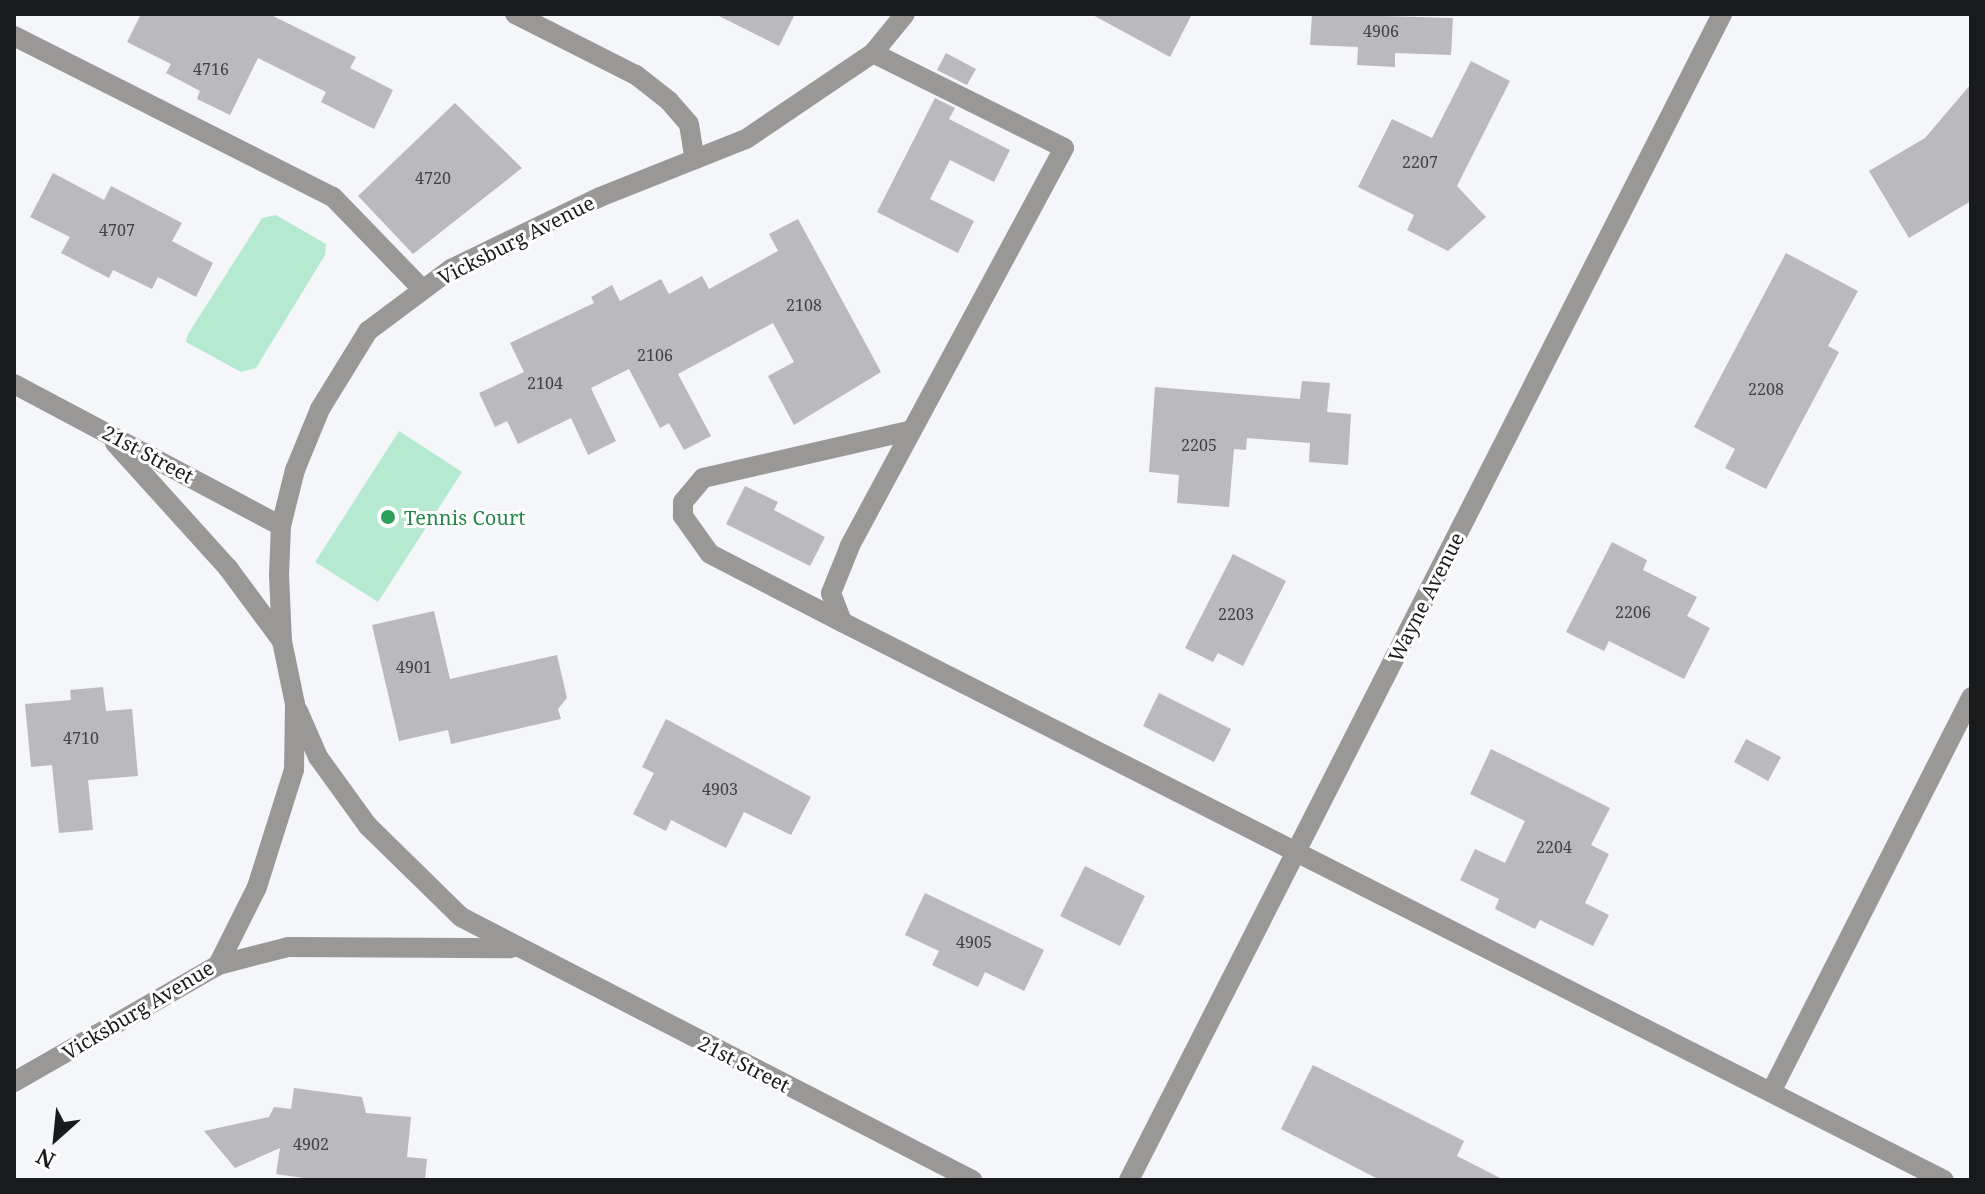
<!DOCTYPE html>
<html>
<head>
<meta charset="utf-8">
<style>
  body { margin:0 }
  #map { position:relative; width:1985px; height:1194px; overflow:hidden; background:#f4f6fa; font-family:"Noto Serif",serif }
  div>[style] { position:absolute }
  .green>* { inset:0; background:#b6ead0 }
  .building>* { inset:0; background:#bab9bd }
  .minor>* { height:20px; margin:-10px; padding:0 10px; transform-origin:10px; border-radius:10px; background:#9a9897 }
  .dots>* { width:22px; height:22px; translate:-50% -50%; box-sizing:border-box; border:4px solid #fff; border-radius:50% }
  span { translate:-50% -50%; white-space:nowrap; text-align:center; line-height:1.15; -webkit-text-stroke:6px #fff; paint-order:stroke }
  .number-label { font-size:16px; color:#414244 }
  .number-label span { -webkit-text-stroke-width:0 }
  .street-label { font-size:20px; color:#191a1b }
  .leisure-label { font-size:20px; color:#27864d }
  .left { translate:0 -50%; text-align:left }
  .frame { position:absolute; inset:0; border:16px solid #191a1b; pointer-events:none }
  .north { position:absolute; left:16px; top:1098px; width:80px; height:80px; -webkit-text-stroke:6px #fff; paint-order:stroke; rotate:207deg; font-size:22px; font-weight:700; line-height:32px; text-align:center; color:#191a1b }
  .north::after { content:''; display:block; margin:auto; width:28px; height:36px; background:#191a1b; clip-path:polygon(50% 0,100% 100%,50% 72%,0 100%) }
</style>
</head>
<body>
<div id="map">
  <div class="green">
    <i style="clip-path:polygon(276px 215px,326px 244px,325px 255px,256px 368px,241px 372px,186px 342px,188px 334px,262px 218px)"></i>
    <i style="clip-path:polygon(399px 431px,462px 472px,378px 602px,315px 562px)"></i>
  </div>
  <div class="building">
    <i style="clip-path:polygon(141px 14px,269px 14px,356px 57px,350px 68px,393px 90px,374px 129px,321px 102px,326px 92px,258px 58px,230px 115px,197px 99px,200px 91px,166px 73px,171px 64px,127px 42px)"></i>
    <i style="clip-path:polygon(715px 14px,795px 14px,779px 46px)"></i>
    <i style="clip-path:polygon(1091px 14px,1192px 14px,1170px 57px)"></i>
    <i style="clip-path:polygon(1312px 14px,1453px 18px,1451px 55px,1395px 53px,1395px 67px,1357px 65px,1358px 47px,1310px 45px)"></i>
    <i style="clip-path:polygon(946px 53px,976px 69px,967px 85px,937px 70px)"></i>
    <i style="clip-path:polygon(1471px 61px,1510px 81px,1457px 186px,1486px 217px,1448px 251px,1407px 230px,1414px 215px,1358px 187px,1392px 119px,1432px 138px)"></i>
    <i style="clip-path:polygon(1971px 84px,1971px 201px,1909px 238px,1869px 171px,1925px 138px)"></i>
    <i style="clip-path:polygon(935px 98px,955px 108px,949px 119px,1010px 150px,994px 182px,950px 160px,930px 199px,974px 221px,958px 253px,877px 212px)"></i>
    <i style="clip-path:polygon(455px 103px,522px 168px,413px 254px,358px 196px)"></i>
    <i style="clip-path:polygon(53px 173px,104px 200px,111px 186px,182px 223px,172px 241px,213px 263px,196px 297px,158px 277px,152px 289px,113px 270px,109px 278px,61px 253px,70px 237px,30px 217px)"></i>
    <i style="clip-path:polygon(798px 219px,881px 372px,794px 425px,768px 376px,794px 362px,773px 323px,678px 374px,711px 436px,684px 450px,669px 423px,660px 428px,629px 369px,591px 388px,616px 441px,588px 455px,571px 418px,518px 444px,507px 421px,495px 427px,479px 393px,524px 372px,510px 343px,594px 303px,591px 297px,612px 285px,620px 301px,661px 279px,669px 294px,702px 276px,709px 289px,778px 251px,769px 234px)"></i>
    <i style="clip-path:polygon(1786px 253px,1858px 291px,1828px 346px,1839px 352px,1766px 489px,1725px 468px,1735px 449px,1694px 427px)"></i>
    <i style="clip-path:polygon(1302px 381px,1330px 383px,1327px 412px,1351px 414px,1348px 465px,1309px 462px,1310px 443px,1247px 438px,1246px 450px,1234px 449px,1229px 507px,1177px 503px,1179px 475px,1149px 472px,1155px 387px,1300px 399px)"></i>
    <i style="clip-path:polygon(745px 486px,778px 502px,774px 510px,825px 537px,810px 566px,726px 524px)"></i>
    <i style="clip-path:polygon(1612px 542px,1647px 560px,1643px 570px,1697px 597px,1687px 616px,1710px 628px,1684px 679px,1609px 641px,1604px 651px,1566px 632px)"></i>
    <i style="clip-path:polygon(1233px 554px,1286px 581px,1243px 666px,1218px 653px,1213px 662px,1185px 648px)"></i>
    <i style="clip-path:polygon(434px 611px,450px 679px,557px 655px,567px 698px,558px 709px,561px 719px,451px 744px,448px 730px,399px 741px,372px 625px)"></i>
    <i style="clip-path:polygon(103px 687px,106px 711px,132px 709px,138px 776px,88px 780px,93px 830px,59px 833px,52px 765px,31px 767px,25px 704px,71px 700px,70px 690px)"></i>
    <i style="clip-path:polygon(1159px 693px,1231px 729px,1214px 762px,1143px 726px)"></i>
    <i style="clip-path:polygon(666px 719px,811px 797px,791px 835px,744px 812px,726px 848px,671px 820px,666px 831px,633px 814px,654px 773px,642px 767px)"></i>
    <i style="clip-path:polygon(1746px 739px,1781px 757px,1768px 781px,1734px 762px)"></i>
    <i style="clip-path:polygon(1491px 749px,1610px 808px,1591px 845px,1609px 854px,1585px 903px,1609px 915px,1593px 946px,1540px 920px,1535px 929px,1495px 909px,1499px 899px,1460px 880px,1475px 849px,1505px 863px,1525px 821px,1470px 794px)"></i>
    <i style="clip-path:polygon(1085px 866px,1145px 896px,1120px 946px,1060px 916px)"></i>
    <i style="clip-path:polygon(925px 893px,1044px 950px,1024px 991px,985px 972px,978px 987px,932px 965px,939px 951px,905px 935px)"></i>
    <i style="clip-path:polygon(1313px 1065px,1464px 1141px,1457px 1156px,1504px 1180px,1380px 1180px,1281px 1129px)"></i>
    <i style="clip-path:polygon(294px 1088px,362px 1097px,366px 1113px,411px 1117px,407px 1157px,427px 1159px,425px 1180px,317px 1180px,276px 1174px,280px 1148px,235px 1168px,204px 1131px,269px 1117px,274px 1107px,291px 1109px)"></i>
  </div>
  <div class="minor">
    <i style="left:515px;top:14px;width:136px;rotate:26.8deg"></i>
    <i style="left:636px;top:75px;width:42px;rotate:38.2deg"></i>
    <i style="left:669px;top:101px;width:30px;rotate:49deg"></i>
    <i style="left:689px;top:124px;width:36px;rotate:81deg"></i>
    <i style="left:14px;top:36px;width:357px;rotate:26.8deg"></i>
    <i style="left:333px;top:197px;width:128px;rotate:45.9deg"></i>
    <i style="left:873px;top:53px;width:213px;rotate:26.4deg"></i>
    <i style="left:1064px;top:148px;width:452px;rotate:118.3deg"></i>
    <i style="left:850px;top:546px;width:51px;rotate:112deg"></i>
    <i style="left:831px;top:593px;width:31px;rotate:69deg"></i>
    <i style="left:842px;top:622px;width:1235px;rotate:26.86deg"></i>
    <i style="left:14px;top:384px;width:302px;rotate:28deg"></i>
    <i style="left:115px;top:443px;width:169px;rotate:47.9deg"></i>
    <i style="left:228px;top:568px;width:91px;rotate:53.5deg"></i>
    <i style="left:842px;top:622px;width:148px;rotate:-152.7deg"></i>
    <i style="left:710px;top:554px;width:47px;rotate:-125.4deg"></i>
    <i style="left:683px;top:516px;width:14px;rotate:-90deg"></i>
    <i style="left:683px;top:502px;width:31px;rotate:-50deg"></i>
    <i style="left:703px;top:478px;width:214px;rotate:-12.9deg"></i>
    <i style="left:298px;top:711px;width:50px;rotate:66.5deg"></i>
    <i style="left:318px;top:757px;width:85px;rotate:54.1deg"></i>
    <i style="left:368px;top:826px;width:130px;rotate:44.4deg"></i>
    <i style="left:461px;top:917px;width:575px;rotate:27.23deg"></i>
    <i style="left:218px;top:965px;width:72px;rotate:-14.4deg"></i>
    <i style="left:288px;top:947px;width:223px;rotate:0.3deg"></i>
    <i style="left:14px;top:1082px;width:235px;rotate:-29.8deg"></i>
    <i style="left:218px;top:965px;width:87px;rotate:-63.4deg"></i>
    <i style="left:257px;top:887px;width:123px;rotate:-72.5deg"></i>
    <i style="left:294px;top:770px;width:66px;rotate:-89.1deg"></i>
    <i style="left:295px;top:704px;width:64px;rotate:-101.7deg"></i>
    <i style="left:282px;top:641px;width:66px;rotate:-92.6deg"></i>
    <i style="left:279px;top:575px;width:49px;rotate:-87.7deg"></i>
    <i style="left:281px;top:526px;width:58px;rotate:-76deg"></i>
    <i style="left:295px;top:470px;width:66px;rotate:-67.7deg"></i>
    <i style="left:320px;top:409px;width:92px;rotate:-58.4deg"></i>
    <i style="left:368px;top:331px;width:104px;rotate:-36.8deg"></i>
    <i style="left:451px;top:269px;width:165px;rotate:-25.8deg"></i>
    <i style="left:600px;top:197px;width:157px;rotate:-21.7deg"></i>
    <i style="left:746px;top:139px;width:153px;rotate:-34.1deg"></i>
    <i style="left:873px;top:53px;width:50px;rotate:-50.6deg"></i>
    <i style="left:1771px;top:1092px;width:443px;rotate:-63.1deg"></i>
    <i style="left:1129px;top:1180px;width:1308px;rotate:-63.04deg"></i>
  </div>
  <div class="dots">
    <i style="left:388px;top:517px;background:#2e9e5b"></i>
  </div>
  <div class="number-label">
    <span style="left:1381px;top:31px">4906</span>
    <span style="left:211px;top:69px">4716</span>
    <span style="left:1420px;top:162px">2207</span>
    <span style="left:433px;top:178px">4720</span>
    <span style="left:117px;top:230px">4707</span>
    <span style="left:804px;top:305px">2108</span>
    <span style="left:655px;top:355px">2106</span>
    <span style="left:545px;top:383px">2104</span>
    <span style="left:1766px;top:389px">2208</span>
    <span style="left:1199px;top:445px">2205</span>
    <span style="left:1633px;top:612px">2206</span>
    <span style="left:1236px;top:614px">2203</span>
    <span style="left:414px;top:667px">4901</span>
    <span style="left:81px;top:738px">4710</span>
    <span style="left:720px;top:789px">4903</span>
    <span style="left:1554px;top:847px">2204</span>
    <span style="left:974px;top:942px">4905</span>
    <span style="left:311px;top:1144px">4902</span>
  </div>
  <div class="street-label">
    <span style="left:516px;top:240px;rotate:-27deg">Vicksburg Avenue</span>
    <span style="left:148px;top:454px;rotate:28deg">21st Street</span>
    <span style="left:1426px;top:597px;rotate:-63deg">Wayne Avenue</span>
    <span style="left:138px;top:1010px;rotate:-31deg">Vicksburg Avenue</span>
    <span style="left:744px;top:1064px;rotate:27deg">21st Street</span>
  </div>
  <div class="leisure-label">
    <span class="left" style="left:404px;top:517px">Tennis Court</span>
  </div>
  <div class="frame"></div>
  <div class="north">N</div>
</div>
</body>
</html>
